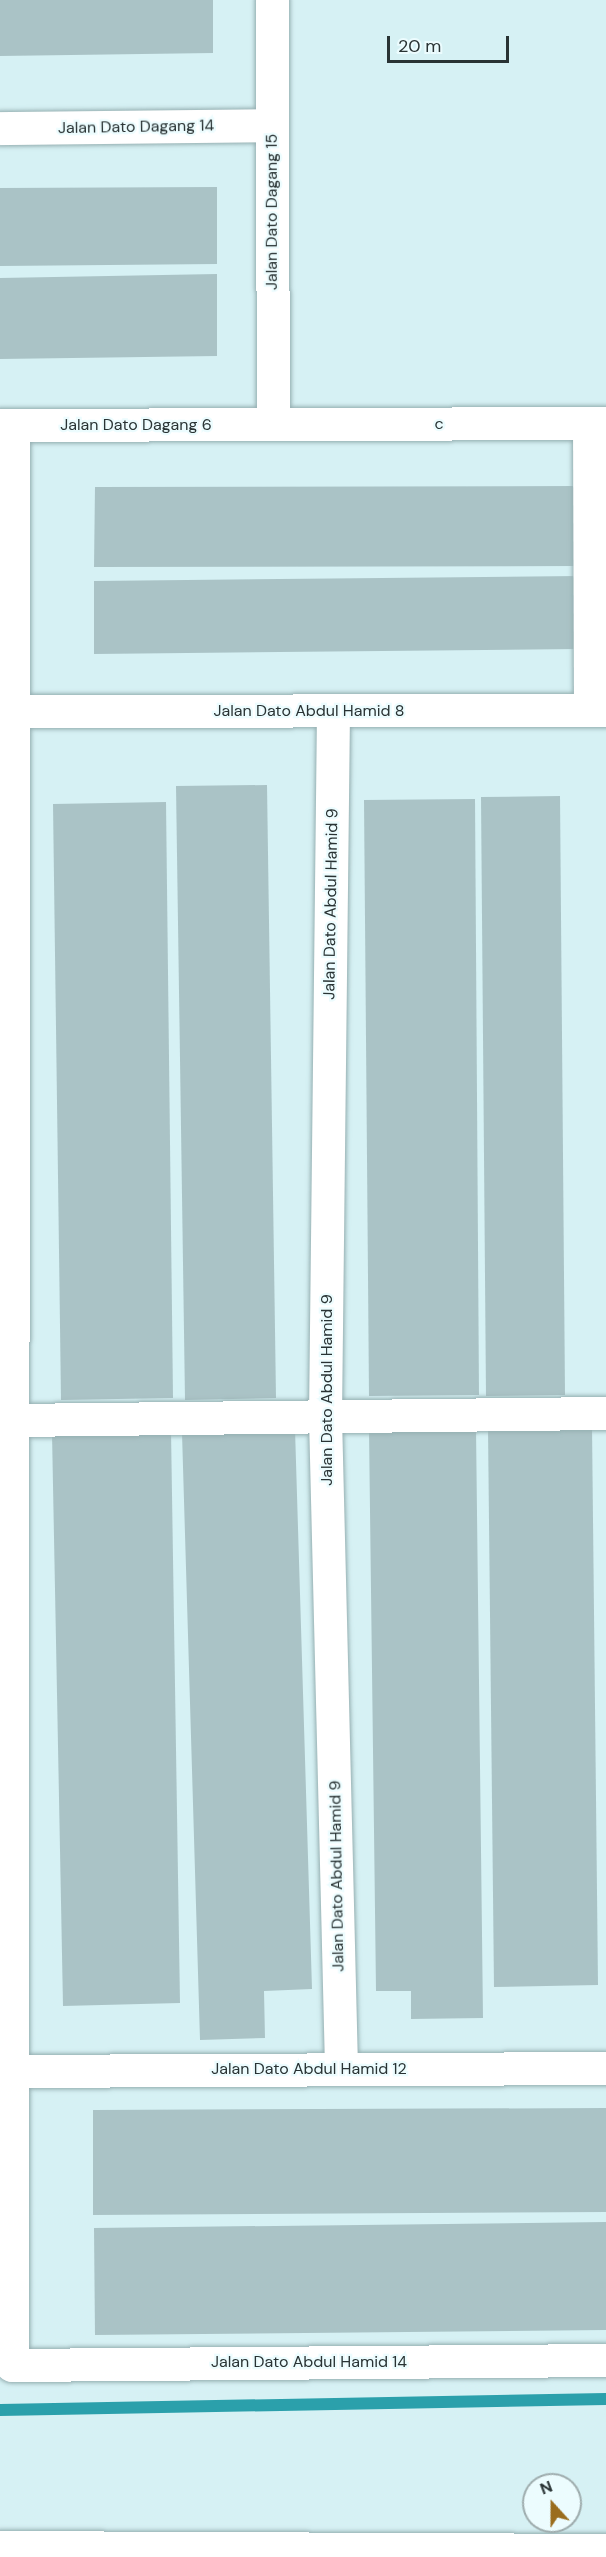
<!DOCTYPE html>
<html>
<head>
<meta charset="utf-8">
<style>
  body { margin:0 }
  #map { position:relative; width:606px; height:2557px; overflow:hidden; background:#d6f1f4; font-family:"DM Sans",sans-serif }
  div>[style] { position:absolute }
  .stream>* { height:12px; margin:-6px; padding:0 6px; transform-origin:6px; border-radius:6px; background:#2ba0ab }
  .building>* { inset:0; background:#aac3c6 }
  .roads { filter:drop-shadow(0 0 2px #95afb1) drop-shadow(0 0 2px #95afb1) }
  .minor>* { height:33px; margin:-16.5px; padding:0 16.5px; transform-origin:16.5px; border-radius:16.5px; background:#fff }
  span { translate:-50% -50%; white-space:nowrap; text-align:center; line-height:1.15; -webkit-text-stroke:4.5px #ecfcfe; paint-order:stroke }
  .street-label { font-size:16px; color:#293334 }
  .north { position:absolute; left:522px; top:2473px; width:60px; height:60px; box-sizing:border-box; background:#ecfcfe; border:2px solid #9eacad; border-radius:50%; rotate:339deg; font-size:16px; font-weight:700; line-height:24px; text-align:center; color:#293334 }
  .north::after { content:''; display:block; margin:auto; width:21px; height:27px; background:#9a6d1d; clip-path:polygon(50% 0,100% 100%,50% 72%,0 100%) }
  .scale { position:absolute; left:387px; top:36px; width:122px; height:27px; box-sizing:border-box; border:3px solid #293334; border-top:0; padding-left:8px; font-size:18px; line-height:21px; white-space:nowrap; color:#293334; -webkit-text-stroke:4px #ecfcfe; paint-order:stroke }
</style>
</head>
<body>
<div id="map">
  <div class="stream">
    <i style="left:0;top:2410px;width:606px;rotate:-1.04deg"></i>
  </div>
  <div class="building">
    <i style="clip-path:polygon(0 0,213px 0,213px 53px,0 56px)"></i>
    <i style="clip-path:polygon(217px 187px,217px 264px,0 266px,0 188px)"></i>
    <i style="clip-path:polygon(217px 274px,217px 356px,0 359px,0 278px)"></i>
    <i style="clip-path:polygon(576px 486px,576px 566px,94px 567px,95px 487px)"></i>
    <i style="clip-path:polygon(578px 576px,578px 649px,94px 654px,94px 581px)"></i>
    <i style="clip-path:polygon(267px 785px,276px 1398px,185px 1400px,176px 786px)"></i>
    <i style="clip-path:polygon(560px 796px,565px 1395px,486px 1396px,481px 797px)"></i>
    <i style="clip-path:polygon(475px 799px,479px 1395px,369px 1396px,364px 800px)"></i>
    <i style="clip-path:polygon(166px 802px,173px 1398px,61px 1400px,53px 804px)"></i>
    <i style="clip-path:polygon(592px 1426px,598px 1985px,494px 1987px,488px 1428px)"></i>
    <i style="clip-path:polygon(476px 1428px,483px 2018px,411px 2019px,411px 1991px,376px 1991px,369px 1430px)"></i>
    <i style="clip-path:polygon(295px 1429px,312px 1989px,264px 1991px,265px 2038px,200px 2040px,182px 1433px)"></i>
    <i style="clip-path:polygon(171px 1431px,180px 2003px,63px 2006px,52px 1433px)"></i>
    <i style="clip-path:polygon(606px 2108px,606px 2212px,93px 2215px,93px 2110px)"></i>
    <i style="clip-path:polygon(606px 2222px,606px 2330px,95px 2335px,94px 2228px)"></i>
  </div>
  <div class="roads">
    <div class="minor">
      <i style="left:272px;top:0;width:424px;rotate:89.9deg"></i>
      <i style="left:0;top:128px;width:272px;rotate:-0.6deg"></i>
      <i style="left:589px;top:423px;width:287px;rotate:89.8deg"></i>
      <i style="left:0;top:425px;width:606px;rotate:-0.19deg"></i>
      <i style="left:13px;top:425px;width:1940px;rotate:90.03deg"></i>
      <i style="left:12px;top:2365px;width:594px;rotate:-0.48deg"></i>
      <i style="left:13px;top:711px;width:593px;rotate:-0.1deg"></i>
      <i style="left:333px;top:711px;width:706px;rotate:90.65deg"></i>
      <i style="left:325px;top:1417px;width:652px;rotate:88.59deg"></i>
      <i style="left:13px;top:1420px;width:593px;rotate:-0.68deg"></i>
      <i style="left:12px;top:2071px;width:594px;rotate:-0.29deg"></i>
      <i style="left:0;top:2547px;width:606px;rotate:0.28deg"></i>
    </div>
  </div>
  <div class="street-label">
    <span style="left:136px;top:127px;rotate:-1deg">Jalan Dato Dagang 14</span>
    <span style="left:272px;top:212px;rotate:-90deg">Jalan Dato Dagang 15</span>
    <span style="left:439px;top:424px">c</span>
    <span style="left:136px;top:425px">Jalan Dato Dagang 6</span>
    <span style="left:309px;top:711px">Jalan Dato Abdul Hamid 8</span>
    <span style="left:331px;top:904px;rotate:-89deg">Jalan Dato Abdul Hamid 9</span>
    <span style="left:327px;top:1390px;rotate:-90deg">Jalan Dato Abdul Hamid 9</span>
    <span style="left:337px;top:1876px;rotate:-91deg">Jalan Dato Abdul Hamid 9</span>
    <span style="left:309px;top:2069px">Jalan Dato Abdul Hamid 12</span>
    <span style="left:309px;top:2362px">Jalan Dato Abdul Hamid 14</span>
  </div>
  <div class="north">N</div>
  <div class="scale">20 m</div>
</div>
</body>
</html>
